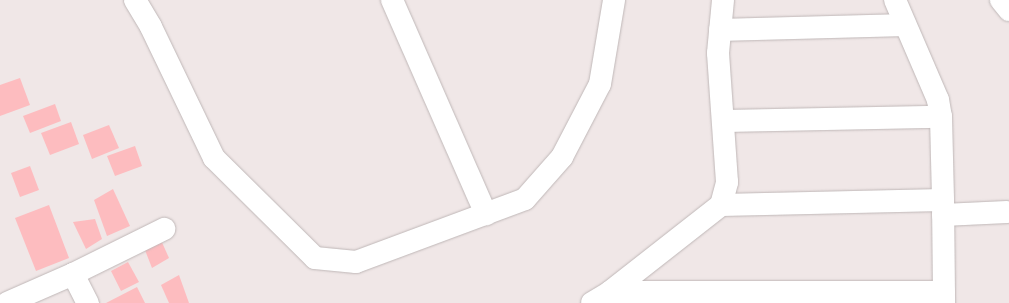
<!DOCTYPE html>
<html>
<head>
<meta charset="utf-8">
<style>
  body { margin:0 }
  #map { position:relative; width:1009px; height:303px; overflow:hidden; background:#f0e7e7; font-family:Manrope,sans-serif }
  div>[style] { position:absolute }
  .building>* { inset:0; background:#fdbcbf }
  .roads { filter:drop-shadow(0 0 1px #bfb7b7) drop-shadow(0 0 1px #bfb7b7) }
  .minor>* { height:22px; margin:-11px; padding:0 11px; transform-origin:11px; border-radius:11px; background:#fff }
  span { translate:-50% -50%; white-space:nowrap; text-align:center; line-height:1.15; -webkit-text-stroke:3px #fff; paint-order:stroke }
</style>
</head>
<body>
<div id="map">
  <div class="building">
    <i style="clip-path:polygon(20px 78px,30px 105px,0 116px,0 85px)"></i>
    <i style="clip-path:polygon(55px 104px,61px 121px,30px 133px,23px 116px)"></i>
    <i style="clip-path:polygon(71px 122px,79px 144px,50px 155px,41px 133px)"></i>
    <i style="clip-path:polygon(109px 125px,119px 148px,92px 159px,83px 135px)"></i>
    <i style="clip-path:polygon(135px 146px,142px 166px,115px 176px,107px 156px)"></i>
    <i style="clip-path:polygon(30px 166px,39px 190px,20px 197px,11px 173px)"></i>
    <i style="clip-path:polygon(113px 189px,130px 226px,107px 236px,94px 200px)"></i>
    <i style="clip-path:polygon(49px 205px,69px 258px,36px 271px,15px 218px)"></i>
    <i style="clip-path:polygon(95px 219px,102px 239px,86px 249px,73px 222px)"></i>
    <i style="clip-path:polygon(160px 238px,169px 258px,152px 268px,143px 245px)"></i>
    <i style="clip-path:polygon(128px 262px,139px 282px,121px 291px,111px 271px)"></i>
    <i style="clip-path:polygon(179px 275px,189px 303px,169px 303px,161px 285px)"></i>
    <i style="clip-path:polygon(137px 287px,145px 303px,106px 303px)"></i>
  </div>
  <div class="roads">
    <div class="minor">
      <i style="left:135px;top:0;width:31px;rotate:59deg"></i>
      <i style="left:151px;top:27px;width:145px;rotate:64.3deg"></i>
      <i style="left:214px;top:158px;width:142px;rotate:44.7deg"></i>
      <i style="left:315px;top:258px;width:41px;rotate:5.6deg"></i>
      <i style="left:356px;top:262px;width:180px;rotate:-20.4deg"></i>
      <i style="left:525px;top:199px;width:56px;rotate:-48.6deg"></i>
      <i style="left:562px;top:157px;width:82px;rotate:-62.5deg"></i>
      <i style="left:600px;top:84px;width:85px;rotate:-80.5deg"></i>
      <i style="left:392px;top:0;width:234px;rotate:66.3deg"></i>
      <i style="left:895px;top:0;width:109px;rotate:66.7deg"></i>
      <i style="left:938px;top:100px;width:17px;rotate:80deg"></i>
      <i style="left:941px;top:117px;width:83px;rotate:88.6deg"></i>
      <i style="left:943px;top:200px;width:103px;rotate:89.4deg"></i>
      <i style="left:1001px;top:0;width:13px;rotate:51deg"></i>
      <i style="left:720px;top:30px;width:185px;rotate:-1.5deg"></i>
      <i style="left:723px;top:121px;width:218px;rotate:-1.1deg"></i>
      <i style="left:721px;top:205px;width:222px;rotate:-1.3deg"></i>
      <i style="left:943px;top:215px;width:64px;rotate:-2.7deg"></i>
      <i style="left:73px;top:274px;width:102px;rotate:-26.3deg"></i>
      <i style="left:610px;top:292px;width:334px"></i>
      <i style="left:7px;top:303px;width:72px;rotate:-23.7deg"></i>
      <i style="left:73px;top:274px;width:33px;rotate:63deg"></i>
      <i style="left:592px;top:303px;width:21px;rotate:-31deg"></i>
      <i style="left:610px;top:292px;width:141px;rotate:-38.1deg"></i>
      <i style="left:721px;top:205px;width:24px;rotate:-75deg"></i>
      <i style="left:727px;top:182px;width:129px;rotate:-94deg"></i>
      <i style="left:718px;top:53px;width:53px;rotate:-84.6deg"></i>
    </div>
  </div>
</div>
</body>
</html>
